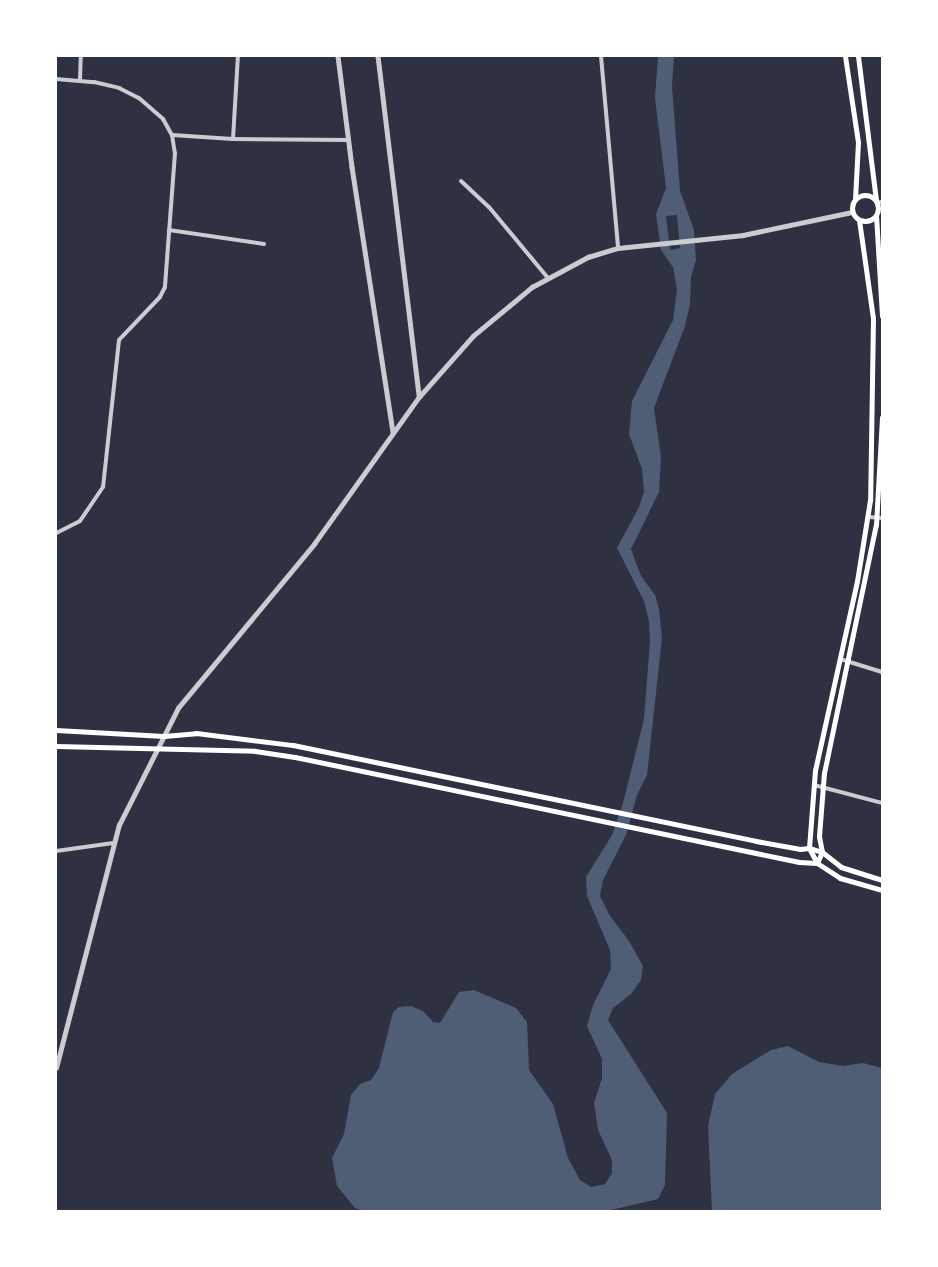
<!DOCTYPE html>
<html>
<head>
<meta charset="utf-8">
<style>
  body { margin:0 }
  #map { position:relative; width:938px; height:1267px; overflow:hidden; background:#2d3142; font-family:Montserrat,sans-serif }
  div>[style] { position:absolute }
  .water>* { inset:0; background:#4f5d75 }
  .minor>* { height:4px; margin:-2px; padding:0 2px; transform-origin:2px; border-radius:2px; background:#caccd0 }
  .tertiary>* { height:4.5px; margin:-2.25px; padding:0 2.25px; transform-origin:2.25px; border-radius:2.25px; background:#caccd0 }
  .secondary>* { height:5px; margin:-2.5px; padding:0 2.5px; transform-origin:2.5px; border-radius:2.5px; background:#fff }
  .secondary>.ring { margin:-2.5px; padding:0; box-sizing:content-box; background:none; border:5px solid #fff; border-radius:50% }
  span { translate:-50% -50%; white-space:nowrap; text-align:center; line-height:1.15; -webkit-text-stroke:6px #fff; paint-order:stroke }
  .frame { position:absolute; inset:0; border:57px solid #fff; pointer-events:none }
</style>
</head>
<body>
<div id="map">
  <div class="water">
    <i style="clip-path:polygon(evenodd,658px 56px,674px 56px,672px 86px,680px 191px,694px 230px,696px 260px,691px 277px,690px 304px,685px 326px,654px 408px,661px 457px,659px 492px,631px 549px,641px 576px,655px 595px,659px 609px,662px 638px,647px 775px,637px 795px,626px 835px,603px 880px,600px 896px,610px 916px,629px 941px,643px 966px,641px 980px,631px 994px,613px 1008px,608px 1020px,667px 1113px,665px 1185px,658px 1199px,607px 1211px,365px 1211px,355px 1208px,337px 1186px,332px 1158px,344px 1134px,351px 1095px,360px 1084px,371px 1080px,379px 1068px,393px 1012px,399px 1007px,411px 1006px,423px 1011px,433px 1022px,440px 1023px,459px 992px,474px 990px,516px 1008px,527px 1022px,529px 1070px,553px 1104px,568px 1158px,580px 1180px,591px 1187px,605px 1184px,612px 1173px,612px 1160px,598px 1130px,594px 1103px,602px 1078px,602px 1059px,587px 1026px,593px 1005px,611px 969px,610px 950px,587px 896px,586px 877px,612px 835px,623px 803px,644px 719px,650px 641px,649px 621px,644px 601px,617px 548px,639px 507px,644px 492px,642px 469px,629px 434px,632px 401px,673px 320px,677px 290px,673px 267px,661px 250px,656px 214px,666px 188px,655px 98px,658px 56px,677px 215px,680px 248px,670px 250px,666px 216px,677px 215px)"></i>
    <i style="clip-path:polygon(788px 1046px,819px 1062px,843px 1066px,863px 1063px,882px 1068px,882px 1211px,712px 1211px,708px 1126px,715px 1094px,732px 1074px,771px 1050px)"></i>
  </div>
  <div class="minor">
    <i style="left:601px;top:56px;width:193px;rotate:84.9deg"></i>
    <i style="left:56px;top:79px;width:38px;rotate:5deg"></i>
    <i style="left:94px;top:82px;width:26px;rotate:13deg"></i>
    <i style="left:119px;top:88px;width:22px;rotate:27deg"></i>
    <i style="left:139px;top:98px;width:32px;rotate:41deg"></i>
    <i style="left:163px;top:119px;width:18px;rotate:61deg"></i>
    <i style="left:172px;top:135px;width:18px;rotate:81deg"></i>
    <i style="left:175px;top:153px;width:134px;rotate:94.3deg"></i>
    <i style="left:165px;top:287px;width:11px;rotate:117deg"></i>
    <i style="left:160px;top:297px;width:59px;rotate:133.6deg"></i>
    <i style="left:119px;top:340px;width:148px;rotate:96.2deg"></i>
    <i style="left:103px;top:487px;width:41px;rotate:124.1deg"></i>
    <i style="left:80px;top:521px;width:27px;rotate:153deg"></i>
    <i style="left:80px;top:79px;width:23px;rotate:-88deg"></i>
    <i style="left:172px;top:135px;width:61px;rotate:3.8deg"></i>
    <i style="left:233px;top:139px;width:116px;rotate:0.5deg"></i>
    <i style="left:233px;top:139px;width:83px;rotate:-86.6deg"></i>
    <i style="left:461px;top:181px;width:38px;rotate:43deg"></i>
    <i style="left:489px;top:207px;width:92px;rotate:50.3deg"></i>
    <i style="left:169px;top:230px;width:96px;rotate:8.4deg"></i>
    <i style="left:869px;top:517px;width:13px;rotate:4deg"></i>
    <i style="left:840px;top:659px;width:44px;rotate:17.2deg"></i>
    <i style="left:814px;top:785px;width:70px;rotate:14.8deg"></i>
    <i style="left:56px;top:851px;width:58px;rotate:-8deg"></i>
  </div>
  <div class="tertiary">
    <i style="left:338px;top:56px;width:112px;rotate:82.8deg"></i>
    <i style="left:352px;top:167px;width:269px;rotate:81.2deg"></i>
    <i style="left:378px;top:56px;width:343px;rotate:83.1deg"></i>
    <i style="left:877px;top:202px;width:5px"></i>
    <i style="left:56px;top:1068px;width:251px;rotate:-75.5deg"></i>
    <i style="left:119px;top:825px;width:131px;rotate:-63.2deg"></i>
    <i style="left:178px;top:708px;width:213px;rotate:-50.3deg"></i>
    <i style="left:314px;top:544px;width:181px;rotate:-54.5deg"></i>
    <i style="left:419px;top:397px;width:81px;rotate:-48.5deg"></i>
    <i style="left:473px;top:336px;width:77px;rotate:-39.7deg"></i>
    <i style="left:532px;top:287px;width:64px;rotate:-28.2deg"></i>
    <i style="left:588px;top:257px;width:31px;rotate:-17deg"></i>
    <i style="left:618px;top:248px;width:126px;rotate:-5.9deg"></i>
    <i style="left:743px;top:235px;width:111px;rotate:-11.9deg"></i>
  </div>
  <div class="secondary">
    <i style="left:845px;top:56px;width:87px;rotate:81.4deg"></i>
    <i style="left:858px;top:142px;width:57px;rotate:93deg"></i>
    <i style="left:858px;top:56px;width:145px;rotate:82.9deg"></i>
    <i class="ring" style="left:852px;top:195px;width:21px;height:21px"></i>
    <i style="left:876px;top:215px;width:101px;rotate:86.6deg"></i>
    <i style="left:859px;top:220px;width:99px;rotate:81.9deg"></i>
    <i style="left:873px;top:318px;width:182px;rotate:90.9deg"></i>
    <i style="left:870px;top:500px;width:82px;rotate:99.1deg"></i>
    <i style="left:857px;top:581px;width:194px;rotate:102.5deg"></i>
    <i style="left:815px;top:770px;width:78px;rotate:94.4deg"></i>
    <i style="left:809px;top:848px;width:17px;rotate:62deg"></i>
    <i style="left:817px;top:863px;width:27px;rotate:33deg"></i>
    <i style="left:840px;top:878px;width:44px;rotate:15.9deg"></i>
    <i style="left:56px;top:730px;width:108px;rotate:3.2deg"></i>
    <i style="left:164px;top:736px;width:32px;rotate:-5deg"></i>
    <i style="left:196px;top:733px;width:98px;rotate:7.1deg"></i>
    <i style="left:293px;top:745px;width:473px;rotate:11.7deg"></i>
    <i style="left:756px;top:841px;width:45px;rotate:10.3deg"></i>
    <i style="left:800px;top:849px;width:9px;rotate:-6deg"></i>
    <i style="left:809px;top:848px;width:14px;rotate:17deg"></i>
    <i style="left:822px;top:852px;width:24px;rotate:38deg"></i>
    <i style="left:841px;top:867px;width:43px;rotate:17.6deg"></i>
    <i style="left:56px;top:746px;width:199px;rotate:1.4deg"></i>
    <i style="left:255px;top:751px;width:40px;rotate:8.5deg"></i>
    <i style="left:295px;top:757px;width:515px;rotate:11.77deg"></i>
    <i style="left:799px;top:862px;width:18px;rotate:3deg"></i>
    <i style="left:817px;top:863px;width:12px;rotate:-66deg"></i>
    <i style="left:822px;top:852px;width:16px;rotate:-101deg"></i>
    <i style="left:819px;top:836px;width:63px;rotate:-85.5deg"></i>
    <i style="left:824px;top:773px;width:253px;rotate:-78.2deg"></i>
    <i style="left:876px;top:525px;width:108px;rotate:-86.8deg"></i>
  </div>
  <div class="frame"></div>
</div>
</body>
</html>
